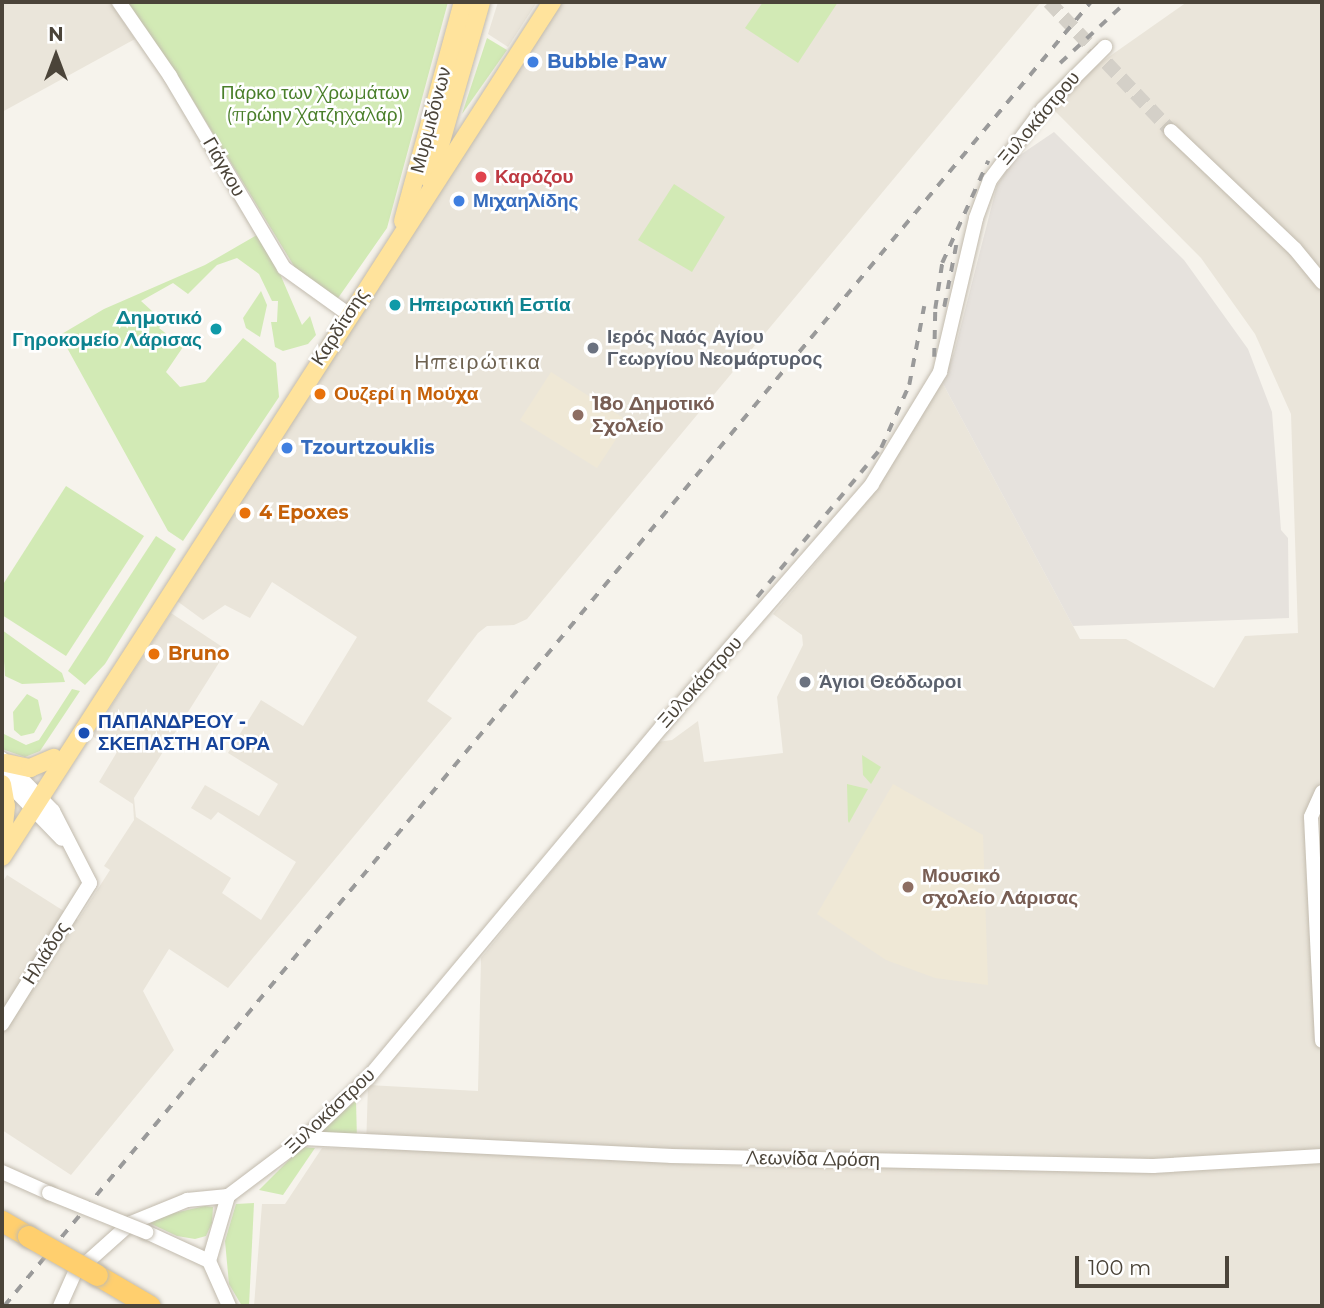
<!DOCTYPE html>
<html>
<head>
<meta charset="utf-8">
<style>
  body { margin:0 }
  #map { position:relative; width:1324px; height:1308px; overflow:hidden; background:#f6f3ec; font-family:Montserrat,sans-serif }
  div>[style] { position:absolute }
  .residential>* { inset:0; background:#eae5da }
  .industrial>* { inset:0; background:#e6e2dd }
  .education>* { inset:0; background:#efe8d6 }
  .green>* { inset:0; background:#d2eab5 }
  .minor-tunnel>* { height:14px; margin-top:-7px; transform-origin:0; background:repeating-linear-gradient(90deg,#d4d0c8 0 14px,transparent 0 21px) }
  .roads { filter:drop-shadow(0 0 2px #c2bbae) drop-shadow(0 0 2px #c2bbae) }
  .minor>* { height:14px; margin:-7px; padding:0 7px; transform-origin:7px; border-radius:7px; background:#fff }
  .major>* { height:18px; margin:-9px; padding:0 9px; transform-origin:9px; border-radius:9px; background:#ffe39c }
  .highway>* { height:21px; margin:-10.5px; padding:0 10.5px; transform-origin:10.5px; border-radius:10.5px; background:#ffcf6e }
  .rail>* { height:3.5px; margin-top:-1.75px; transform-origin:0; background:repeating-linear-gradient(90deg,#9a9a9a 0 9px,transparent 0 18px) }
  .bridges { filter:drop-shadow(0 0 2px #c2bbae) drop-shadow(0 0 2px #c2bbae) }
  .minor-bridge>* { height:14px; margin:-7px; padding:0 7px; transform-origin:7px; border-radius:7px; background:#fff }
  .highway-bridge>* { height:21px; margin:-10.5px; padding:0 10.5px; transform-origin:10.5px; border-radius:10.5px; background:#ffcf6e }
  .dots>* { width:19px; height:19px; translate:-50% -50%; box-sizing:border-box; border:4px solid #fff; border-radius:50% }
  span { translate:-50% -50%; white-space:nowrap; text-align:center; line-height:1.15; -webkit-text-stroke:5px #fff; paint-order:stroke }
  .shop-label { font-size:19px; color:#366cbe; font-weight:700 }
  .left { translate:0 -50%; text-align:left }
  .park-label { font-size:19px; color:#4a7f2a }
  .street-label { font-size:19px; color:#4b4439 }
  .health-label { font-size:19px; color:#be3a42; font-weight:700 }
  .culture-label { font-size:19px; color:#0d838f; font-weight:700 }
  .right { translate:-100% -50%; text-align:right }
  .worship-label { font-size:19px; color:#5b616d; font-weight:700 }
  .food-label { font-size:19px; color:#c56008; font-weight:700 }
  .education-label { font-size:19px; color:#785e54; font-weight:700 }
  .transit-label { font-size:19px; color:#164399; font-weight:700 }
  .neighbourhood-label { font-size:21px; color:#6e6250; letter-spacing:2px }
  .frame { position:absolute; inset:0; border:4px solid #4b4439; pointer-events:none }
  .north { position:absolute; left:21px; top:21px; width:70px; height:70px; -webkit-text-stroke:5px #fff; paint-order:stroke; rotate:0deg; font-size:19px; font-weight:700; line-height:28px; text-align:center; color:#4b4439 }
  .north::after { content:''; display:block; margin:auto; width:24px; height:32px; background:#4b4439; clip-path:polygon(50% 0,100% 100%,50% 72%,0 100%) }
  .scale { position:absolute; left:1075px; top:1256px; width:154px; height:32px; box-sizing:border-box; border:4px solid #4b4439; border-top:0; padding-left:9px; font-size:21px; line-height:24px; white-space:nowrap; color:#4b4439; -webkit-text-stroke:5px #fff; paint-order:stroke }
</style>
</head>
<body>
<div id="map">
  <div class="residential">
    <i style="clip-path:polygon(2px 2px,110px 2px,135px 39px,2px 112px)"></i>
    <i style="clip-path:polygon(498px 2px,537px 2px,508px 47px,488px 34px)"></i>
    <i style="clip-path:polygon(562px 2px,1041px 2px,527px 619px,514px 625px,487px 626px,478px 633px,427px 701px,452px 718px,228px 988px,169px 949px,143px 991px,174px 1050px,71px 1175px,2px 1130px,2px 883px,7px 875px,78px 920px,110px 870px,104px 866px,134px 820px,133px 804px,99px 782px,117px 752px,92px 736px,171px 613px,227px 650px,134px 798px,136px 817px,231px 878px,222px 893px,261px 920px,296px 862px,218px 812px,211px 820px,191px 808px,205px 785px,259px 816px,278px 784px,228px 753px,261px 700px,303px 726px,357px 637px,272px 582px,250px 618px,225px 605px,203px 620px,177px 601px)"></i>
    <i style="clip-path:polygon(1187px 2px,1322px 2px,1322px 1306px,254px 1306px,262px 1204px,285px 1204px,322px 1148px,366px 1149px,368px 1085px,478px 1091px,481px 958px,657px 742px,672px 740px,698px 721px,704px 762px,783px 753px,777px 697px,803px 645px,802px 635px,773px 614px,864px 505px,942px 382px,1080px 639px,1126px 639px,1214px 688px,1245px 636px,1298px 633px,1291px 414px,1255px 334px,1201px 258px,1054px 110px,1083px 75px)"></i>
  </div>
  <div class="industrial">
    <i style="clip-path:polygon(1054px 132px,1184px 260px,1248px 349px,1272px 412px,1281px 530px,1288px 538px,1289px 618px,1073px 626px,942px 382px,954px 353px,997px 185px,1014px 159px)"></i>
  </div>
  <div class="education">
    <i style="clip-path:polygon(551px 372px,628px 421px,597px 468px,520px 420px)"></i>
    <i style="clip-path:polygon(893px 784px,983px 835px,988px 985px,935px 978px,886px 960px,817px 914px)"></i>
  </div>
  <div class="green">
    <i style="clip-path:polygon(125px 2px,448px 2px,387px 228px,336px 301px,297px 271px,186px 89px)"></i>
    <i style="clip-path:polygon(763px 2px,838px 2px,798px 63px,745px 28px)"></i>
    <i style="clip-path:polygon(487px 38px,507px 50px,462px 114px)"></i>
    <i style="clip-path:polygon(674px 184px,725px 217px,692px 272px,638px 240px)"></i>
    <i style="clip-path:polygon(257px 235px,274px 260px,302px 325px,310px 316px,316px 335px,308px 344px,283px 351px,275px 347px,271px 322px,277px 322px,278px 301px,272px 301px,259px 274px,237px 258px,217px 265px,188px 294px,173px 283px,141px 301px,164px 322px,159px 328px,183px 347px,166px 372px,180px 387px,205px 382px,243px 338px,276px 363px,279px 397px,183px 541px,168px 531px,60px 335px,104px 309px,205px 265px)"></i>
    <i style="clip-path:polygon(261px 291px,267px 305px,260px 337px,246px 328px,243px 318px)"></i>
    <i style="clip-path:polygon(66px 486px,144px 536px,66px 656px,2px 615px,2px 586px)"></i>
    <i style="clip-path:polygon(156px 536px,176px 549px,105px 664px,85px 685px,68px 671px)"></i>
    <i style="clip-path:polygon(2px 630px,62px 673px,65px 682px,22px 684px,5px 676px)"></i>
    <i style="clip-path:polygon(72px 689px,80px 691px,40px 751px,25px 757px,2px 749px,2px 733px,26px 745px,39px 740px)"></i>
    <i style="clip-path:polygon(27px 694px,38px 700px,42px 719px,34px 733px,21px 736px,14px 730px,13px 712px)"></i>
    <i style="clip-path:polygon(862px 755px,881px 767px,871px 784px,863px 775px)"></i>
    <i style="clip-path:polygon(847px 784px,868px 789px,849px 823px,848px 821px)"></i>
    <i style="clip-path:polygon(356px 1100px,357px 1141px,316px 1136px)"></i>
    <i style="clip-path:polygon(302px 1147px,315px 1148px,283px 1195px,259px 1190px)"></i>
    <i style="clip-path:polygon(254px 1203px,249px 1306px,242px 1306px,229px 1284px,225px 1241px,236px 1204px)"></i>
    <i style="clip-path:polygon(205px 1206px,213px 1207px,212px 1223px,206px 1236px,195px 1239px,177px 1236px,143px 1220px)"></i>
  </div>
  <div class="minor-tunnel">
    <i style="left:1049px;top:2px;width:178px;rotate:46.6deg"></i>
  </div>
  <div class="roads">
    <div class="minor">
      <i style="left:119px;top:2px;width:90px;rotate:55.4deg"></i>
      <i style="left:170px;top:76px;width:223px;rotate:59.3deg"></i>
      <i style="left:284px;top:268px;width:79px;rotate:35.7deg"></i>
      <i style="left:1171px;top:131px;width:171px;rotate:43.6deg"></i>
      <i style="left:1295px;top:249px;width:43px;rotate:50.7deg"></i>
      <i style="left:2px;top:777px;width:86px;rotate:45.9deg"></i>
      <i style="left:1322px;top:792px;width:27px;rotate:114deg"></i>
      <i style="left:1311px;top:817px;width:224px;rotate:87.2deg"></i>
      <i style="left:2px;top:1024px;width:166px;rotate:-58deg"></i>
      <i style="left:90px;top:883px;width:81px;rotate:-117.2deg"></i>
      <i style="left:53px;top:811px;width:73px;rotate:-134.4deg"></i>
      <i style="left:305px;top:1138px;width:366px;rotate:2.8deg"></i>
      <i style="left:671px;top:1156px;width:482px;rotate:1.2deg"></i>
      <i style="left:1153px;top:1166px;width:169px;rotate:-3.4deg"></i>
      <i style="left:2px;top:1172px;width:51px;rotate:24.1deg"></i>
      <i style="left:146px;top:1232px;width:69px;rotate:24.7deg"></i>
      <i style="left:209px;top:1261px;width:49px;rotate:66deg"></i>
      <i style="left:209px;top:1261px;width:68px;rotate:-73.7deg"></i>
      <i style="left:228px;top:1196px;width:96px;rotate:-37deg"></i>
      <i style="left:305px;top:1138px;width:87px;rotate:-43.6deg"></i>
      <i style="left:368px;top:1078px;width:459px;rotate:-50.1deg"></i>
      <i style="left:662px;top:726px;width:320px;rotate:-49deg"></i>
      <i style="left:872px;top:484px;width:131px;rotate:-58.7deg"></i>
      <i style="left:940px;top:372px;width:158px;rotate:-76.8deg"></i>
      <i style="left:976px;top:218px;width:40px;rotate:-69.8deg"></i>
      <i style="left:990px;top:180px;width:89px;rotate:-53.3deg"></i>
      <i style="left:1043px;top:109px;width:88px;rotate:-45deg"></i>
      <i style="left:60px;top:1306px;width:36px;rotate:-66deg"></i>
      <i style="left:75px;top:1273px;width:75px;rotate:-41.8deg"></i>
      <i style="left:131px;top:1223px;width:61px;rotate:-22.3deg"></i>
      <i style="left:187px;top:1200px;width:41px;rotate:-5.6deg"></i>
    </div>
    <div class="major">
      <i style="left:430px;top:180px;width:185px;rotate:-74deg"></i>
      <i style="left:403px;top:221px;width:227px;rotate:-74.7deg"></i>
      <i style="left:6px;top:763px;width:25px;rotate:12deg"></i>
      <i style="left:30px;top:768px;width:26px;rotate:-23deg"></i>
      <i style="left:2px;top:784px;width:22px;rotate:80deg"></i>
      <i style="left:6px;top:806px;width:30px;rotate:96deg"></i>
      <i style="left:2px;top:857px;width:1017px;rotate:-57.25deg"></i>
    </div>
    <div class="highway">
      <i style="left:2px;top:1221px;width:30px;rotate:30deg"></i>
      <i style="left:97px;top:1275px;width:61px;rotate:30.3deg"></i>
    </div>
  </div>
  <div class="rail">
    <i style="left:1060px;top:63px;width:90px;rotate:-42.7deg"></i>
    <i style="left:944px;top:307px;width:63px;rotate:-79deg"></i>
    <i style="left:934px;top:357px;width:48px;rotate:-88.8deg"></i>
    <i style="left:935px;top:309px;width:47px;rotate:-81.3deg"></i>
    <i style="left:942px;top:263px;width:112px;rotate:-65.7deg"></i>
    <i style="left:757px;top:597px;width:194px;rotate:-50.2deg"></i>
    <i style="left:881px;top:448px;width:69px;rotate:-66deg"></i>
    <i style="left:909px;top:385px;width:80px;rotate:-79.2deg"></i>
    <i style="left:4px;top:1306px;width:1698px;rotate:-50.19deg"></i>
  </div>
  <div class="bridges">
    <div class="minor-bridge">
      <i style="left:49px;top:1193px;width:105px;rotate:21.9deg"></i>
    </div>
    <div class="highway-bridge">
      <i style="left:28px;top:1236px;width:79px;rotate:29.5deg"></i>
    </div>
  </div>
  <div class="dots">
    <i style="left:533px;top:62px;background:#3f7fe0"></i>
    <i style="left:481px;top:177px;background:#e0444e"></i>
    <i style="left:459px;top:201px;background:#3f7fe0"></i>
    <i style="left:395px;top:305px;background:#0f9aa8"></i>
    <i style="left:216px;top:329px;background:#0f9aa8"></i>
    <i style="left:593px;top:348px;background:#6b7280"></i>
    <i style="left:320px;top:394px;background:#e8710a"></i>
    <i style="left:578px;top:415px;background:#8d6e63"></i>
    <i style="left:287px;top:448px;background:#3f7fe0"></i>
    <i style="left:245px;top:513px;background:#e8710a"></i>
    <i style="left:154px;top:654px;background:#e8710a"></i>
    <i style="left:805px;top:682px;background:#6b7280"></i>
    <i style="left:84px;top:733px;background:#1a4fb4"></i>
    <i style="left:908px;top:887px;background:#8d6e63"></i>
  </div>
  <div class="shop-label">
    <span class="left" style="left:547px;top:62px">Bubble Paw</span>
    <span class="left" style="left:473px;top:201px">Μιχαηλίδης</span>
    <span class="left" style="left:301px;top:448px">Tzourtzouklis</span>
  </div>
  <div class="park-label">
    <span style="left:315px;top:104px">Πάρκο των Χρωμάτων<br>(πρώην Χατζηχαλάρ)</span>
  </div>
  <div class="street-label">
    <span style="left:1039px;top:118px;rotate:-50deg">Ξυλοκάστρου</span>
    <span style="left:431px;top:120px;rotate:-75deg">Μυρμιδόνων</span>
    <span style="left:224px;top:167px;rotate:60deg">Γιάγκου</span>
    <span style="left:340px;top:327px;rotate:-57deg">Καρδίτσης</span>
    <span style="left:700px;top:682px;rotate:-48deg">Ξυλοκάστρου</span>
    <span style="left:46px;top:953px;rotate:-58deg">Ηλιάδος</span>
    <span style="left:330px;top:1111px;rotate:-43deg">Ξυλοκάστρου</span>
    <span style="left:813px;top:1159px;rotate:1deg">Λεωνίδα Δρόση</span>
  </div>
  <div class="health-label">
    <span class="left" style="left:495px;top:177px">Καρόζου</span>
  </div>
  <div class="culture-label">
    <span class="left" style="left:409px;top:305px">Ηπειρωτική Εστία</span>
    <span class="right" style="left:202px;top:329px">Δημοτικό<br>Γηροκομείο Λάρισας</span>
  </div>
  <div class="worship-label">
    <span class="left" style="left:607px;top:348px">Ιερός Ναός Αγίου<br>Γεωργίου Νεομάρτυρος</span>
    <span class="left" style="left:819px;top:682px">Άγιοι Θεόδωροι</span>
  </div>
  <div class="food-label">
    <span class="left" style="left:334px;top:394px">Ουζερί η Μούχα</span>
    <span class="left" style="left:259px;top:513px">4 Epoxes</span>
    <span class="left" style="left:168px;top:654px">Bruno</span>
  </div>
  <div class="education-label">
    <span class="left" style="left:592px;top:415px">18ο Δημοτικό<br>Σχολείο</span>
    <span class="left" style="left:922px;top:887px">Μουσικό<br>σχολείο Λάρισας</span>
  </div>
  <div class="transit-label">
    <span class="left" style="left:98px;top:733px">ΠΑΠΑΝΔΡΕΟΥ -<br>ΣΚΕΠΑΣΤΗ ΑΓΟΡΑ</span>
  </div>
  <div class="neighbourhood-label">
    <span style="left:478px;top:362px">Ηπειρώτικα</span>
  </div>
  <div class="frame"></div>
  <div class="north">N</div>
  <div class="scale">100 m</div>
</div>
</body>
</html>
